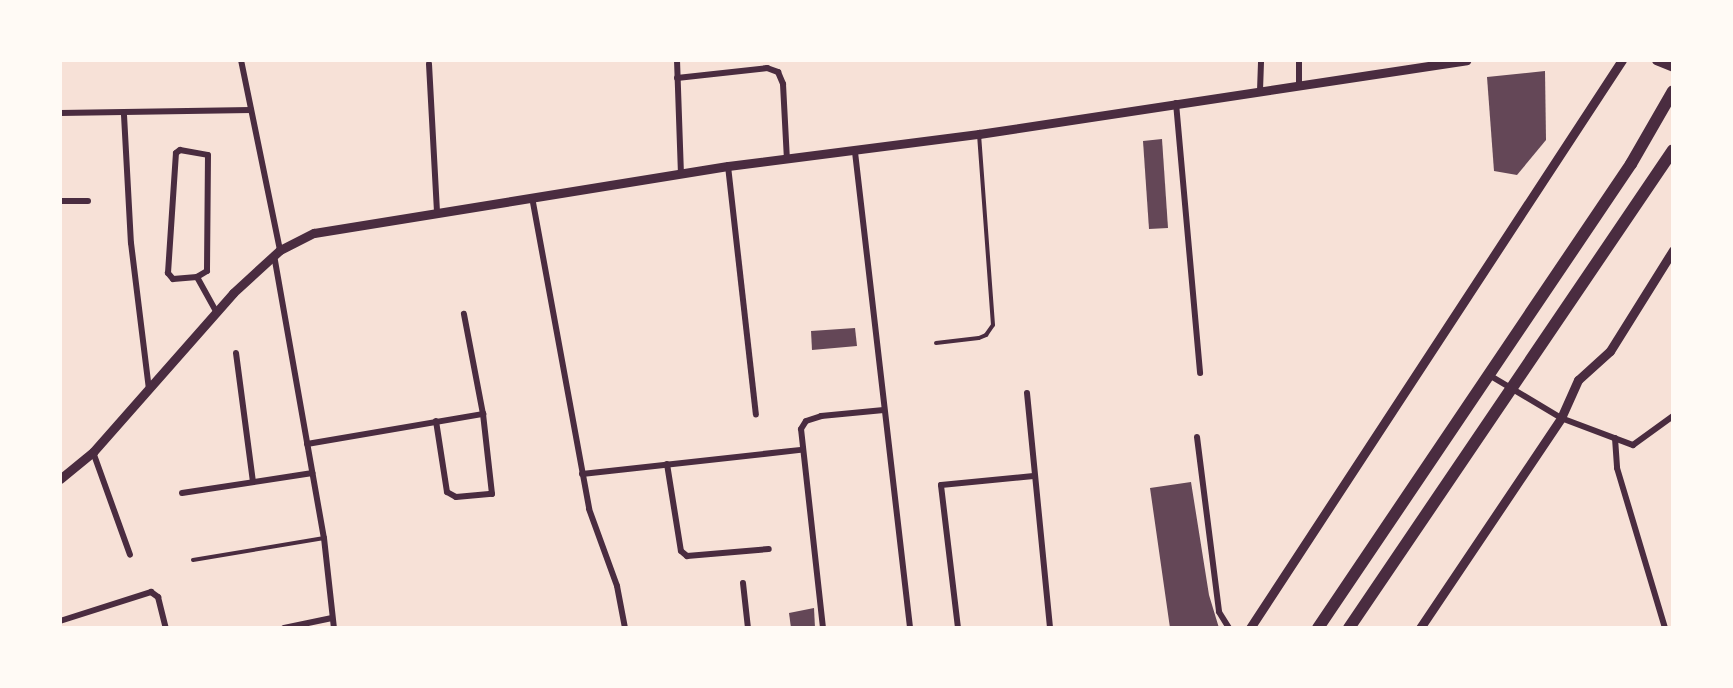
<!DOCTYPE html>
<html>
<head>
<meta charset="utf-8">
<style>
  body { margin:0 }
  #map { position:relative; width:1733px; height:688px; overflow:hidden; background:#f7e1d7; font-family:Poppins,sans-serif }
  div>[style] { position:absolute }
  .building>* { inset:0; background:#644757 }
  .service>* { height:4px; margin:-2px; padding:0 2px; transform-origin:2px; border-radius:2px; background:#4a2c40 }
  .minor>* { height:6px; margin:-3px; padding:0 3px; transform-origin:3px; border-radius:3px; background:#4a2c40 }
  .tertiary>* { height:9px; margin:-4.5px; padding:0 4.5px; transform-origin:4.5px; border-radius:4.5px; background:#4a2c40 }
  .trunk>* { height:12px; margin:-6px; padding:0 6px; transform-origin:6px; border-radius:6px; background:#4a2c40 }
  span { translate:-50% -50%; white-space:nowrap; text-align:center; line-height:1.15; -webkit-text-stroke:6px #fffaf5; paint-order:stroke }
  .frame { position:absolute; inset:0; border:62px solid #fffaf5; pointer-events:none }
</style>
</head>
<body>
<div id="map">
  <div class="building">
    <i style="clip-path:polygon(1545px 71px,1546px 140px,1517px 175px,1494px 171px,1487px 77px)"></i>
    <i style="clip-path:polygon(1162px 139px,1168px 228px,1149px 229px,1143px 141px)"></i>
    <i style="clip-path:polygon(855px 328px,857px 346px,812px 350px,811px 331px)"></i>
    <i style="clip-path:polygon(1191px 482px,1209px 595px,1219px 628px,1170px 628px,1150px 488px)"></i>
    <i style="clip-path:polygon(814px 608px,815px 628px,791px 628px,789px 613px)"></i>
  </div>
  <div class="service">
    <i style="left:936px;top:343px;width:43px;rotate:-6.6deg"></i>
    <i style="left:979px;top:338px;width:8px;rotate:-23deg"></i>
    <i style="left:986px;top:335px;width:12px;rotate:-55deg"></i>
    <i style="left:993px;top:325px;width:191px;rotate:-94.2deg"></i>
    <i style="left:193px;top:560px;width:133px;rotate:-9.5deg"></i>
  </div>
  <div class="minor">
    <i style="left:241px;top:60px;width:194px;rotate:78.4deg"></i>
    <i style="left:677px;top:60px;width:115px;rotate:88deg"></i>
    <i style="left:429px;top:64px;width:147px;rotate:86.9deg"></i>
    <i style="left:677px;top:78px;width:91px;rotate:-6.3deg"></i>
    <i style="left:767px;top:68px;width:12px;rotate:20deg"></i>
    <i style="left:778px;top:72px;width:13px;rotate:67deg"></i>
    <i style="left:783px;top:84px;width:76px;rotate:87deg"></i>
    <i style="left:1299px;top:85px;width:25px;rotate:-90deg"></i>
    <i style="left:1260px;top:91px;width:31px;rotate:-88deg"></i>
    <i style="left:1176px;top:103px;width:271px;rotate:84.9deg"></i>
    <i style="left:60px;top:113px;width:191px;rotate:-0.9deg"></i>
    <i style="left:124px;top:115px;width:128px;rotate:86.9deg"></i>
    <i style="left:131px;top:243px;width:147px;rotate:83deg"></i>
    <i style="left:180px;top:150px;width:28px;rotate:10deg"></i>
    <i style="left:208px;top:155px;width:116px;rotate:90.5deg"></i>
    <i style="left:207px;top:271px;width:12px;rotate:149deg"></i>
    <i style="left:197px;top:277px;width:24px;rotate:175deg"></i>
    <i style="left:173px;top:279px;width:8px;rotate:-130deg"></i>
    <i style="left:168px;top:273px;width:120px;rotate:-86.2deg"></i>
    <i style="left:176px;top:153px;width:5px;rotate:-37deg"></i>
    <i style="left:855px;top:152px;width:479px;rotate:83.4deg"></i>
    <i style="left:728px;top:166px;width:250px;rotate:83.6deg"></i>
    <i style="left:532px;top:197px;width:317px;rotate:79.6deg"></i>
    <i style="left:589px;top:509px;width:82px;rotate:70deg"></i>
    <i style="left:617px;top:586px;width:43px;rotate:79.2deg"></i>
    <i style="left:60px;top:201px;width:28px"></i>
    <i style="left:274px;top:255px;width:287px;rotate:80deg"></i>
    <i style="left:324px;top:538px;width:91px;rotate:83.7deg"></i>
    <i style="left:197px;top:277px;width:39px;rotate:61deg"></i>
    <i style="left:236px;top:353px;width:130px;rotate:82.5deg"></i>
    <i style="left:1489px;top:375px;width:84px;rotate:30.8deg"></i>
    <i style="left:1561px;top:418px;width:77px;rotate:20.6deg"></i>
    <i style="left:1633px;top:445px;width:49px;rotate:-35.9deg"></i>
    <i style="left:1027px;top:393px;width:236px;rotate:84.4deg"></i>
    <i style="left:436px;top:421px;width:72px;rotate:81.2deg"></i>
    <i style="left:447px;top:492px;width:10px;rotate:29deg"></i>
    <i style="left:456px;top:497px;width:36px;rotate:-5deg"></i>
    <i style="left:492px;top:494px;width:81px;rotate:-96.4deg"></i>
    <i style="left:483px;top:414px;width:102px;rotate:-100.8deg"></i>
    <i style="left:1197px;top:437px;width:176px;rotate:82.8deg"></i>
    <i style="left:1219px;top:612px;width:19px;rotate:58deg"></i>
    <i style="left:1615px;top:438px;width:30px;rotate:86deg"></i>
    <i style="left:1617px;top:468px;width:167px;rotate:73.3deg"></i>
    <i style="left:307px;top:444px;width:179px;rotate:-9.7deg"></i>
    <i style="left:93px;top:452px;width:109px;rotate:70.2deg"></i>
    <i style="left:667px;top:464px;width:88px;rotate:80.9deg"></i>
    <i style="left:681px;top:551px;width:8px;rotate:40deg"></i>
    <i style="left:687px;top:556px;width:82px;rotate:-4.9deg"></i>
    <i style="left:582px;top:474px;width:220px;rotate:-6.3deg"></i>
    <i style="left:182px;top:493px;width:132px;rotate:-8.7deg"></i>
    <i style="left:743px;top:583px;width:45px;rotate:83.7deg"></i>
    <i style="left:60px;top:621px;width:96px;rotate:-17.7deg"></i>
    <i style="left:151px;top:592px;width:9px;rotate:36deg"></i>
    <i style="left:158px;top:597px;width:32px;rotate:76deg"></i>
    <i style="left:284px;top:628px;width:49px;rotate:-11.8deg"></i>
    <i style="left:823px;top:628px;width:200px;rotate:-96.3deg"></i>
    <i style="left:801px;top:429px;width:9px;rotate:-58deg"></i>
    <i style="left:806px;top:421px;width:16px;rotate:-18deg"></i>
    <i style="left:821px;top:416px;width:63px;rotate:-5.4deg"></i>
    <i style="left:958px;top:628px;width:144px;rotate:-96.8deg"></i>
    <i style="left:941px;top:485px;width:93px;rotate:-5.5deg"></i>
  </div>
  <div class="tertiary">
    <i style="left:1656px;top:60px;width:18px;rotate:22deg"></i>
    <i style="left:60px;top:479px;width:43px;rotate:-39.3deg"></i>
    <i style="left:93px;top:452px;width:212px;rotate:-48.6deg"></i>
    <i style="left:233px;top:293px;width:64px;rotate:-42.5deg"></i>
    <i style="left:280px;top:250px;width:38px;rotate:-27deg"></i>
    <i style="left:314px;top:233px;width:419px;rotate:-9.2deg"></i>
    <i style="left:728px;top:166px;width:253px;rotate:-7.3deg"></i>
    <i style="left:979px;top:134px;width:493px;rotate:-8.6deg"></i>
    <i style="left:1250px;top:628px;width:679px;rotate:-56.78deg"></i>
    <i style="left:1420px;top:628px;width:253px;rotate:-56.1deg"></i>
    <i style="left:1561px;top:418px;width:42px;rotate:-65.9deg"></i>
    <i style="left:1578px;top:380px;width:43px;rotate:-42.2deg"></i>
    <i style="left:1610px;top:351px;width:119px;rotate:-58deg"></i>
  </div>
  <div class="trunk">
    <i style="left:1318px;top:628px;width:560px;rotate:-56deg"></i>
    <i style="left:1631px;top:164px;width:84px;rotate:-60.1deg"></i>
    <i style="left:1349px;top:628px;width:577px;rotate:-55.87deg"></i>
  </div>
  <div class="frame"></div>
</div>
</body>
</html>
